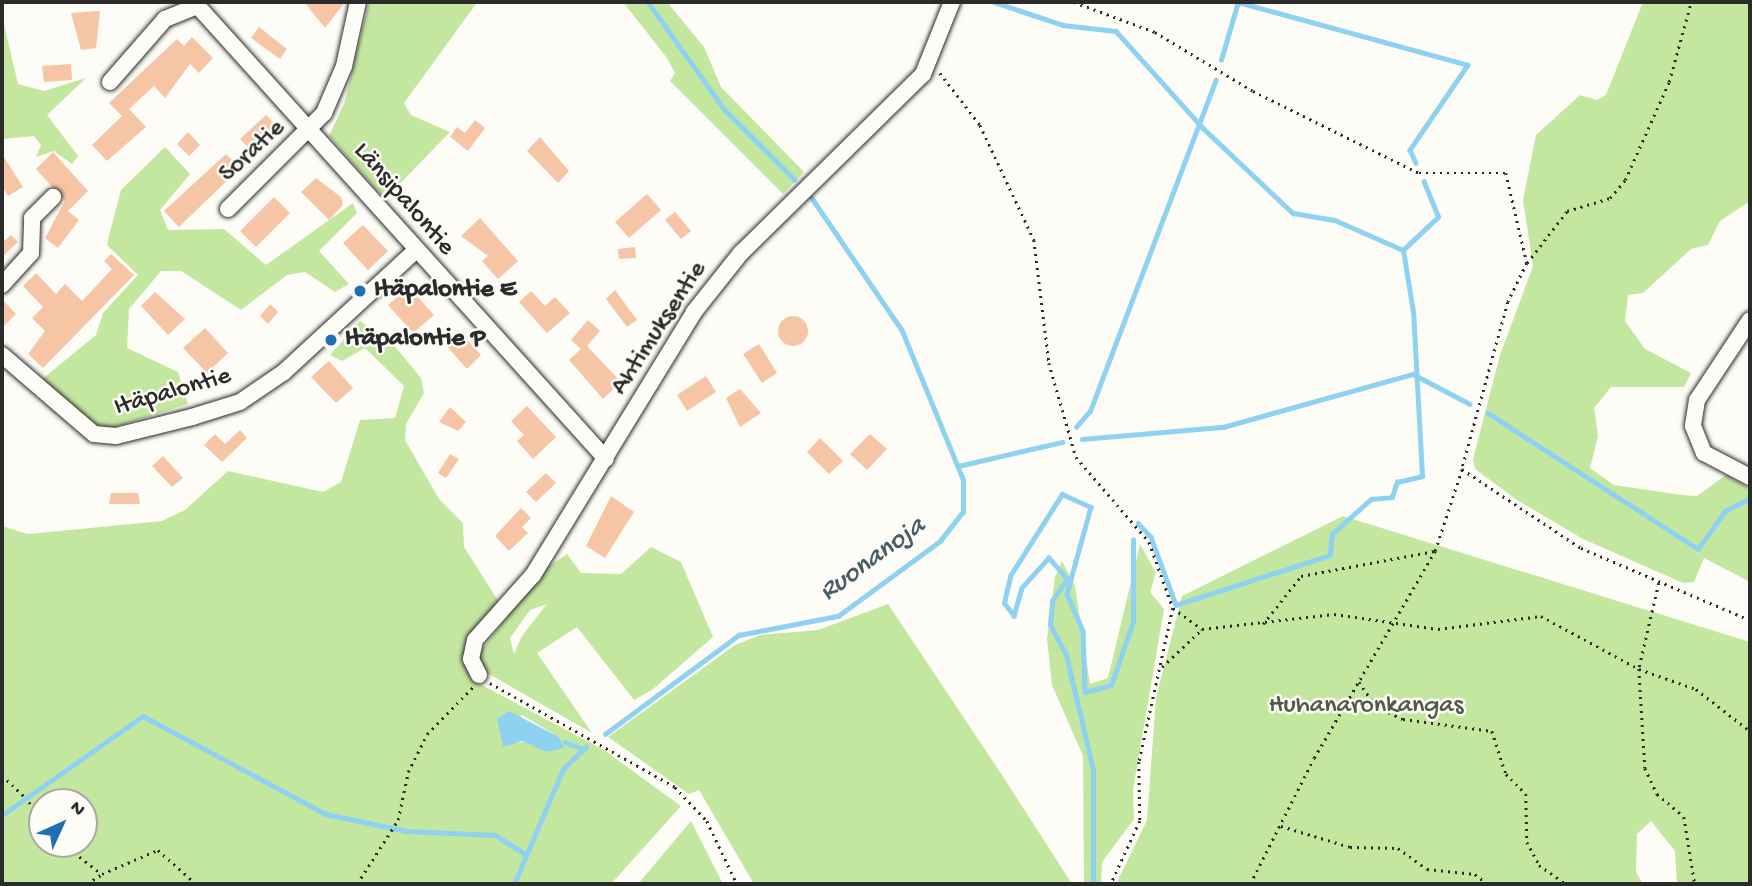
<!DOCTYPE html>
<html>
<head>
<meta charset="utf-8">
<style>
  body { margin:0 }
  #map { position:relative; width:1752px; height:886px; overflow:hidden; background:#fdfcf7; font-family:"Gochi Hand",sans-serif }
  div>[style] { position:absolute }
  .green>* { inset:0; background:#c4e7a0 }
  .water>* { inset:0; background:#8fd1f1 }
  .stream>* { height:4.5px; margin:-2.25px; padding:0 2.25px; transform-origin:2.25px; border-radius:2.25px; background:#8fd1f1 }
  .building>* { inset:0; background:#f6c5a6 }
  .round { border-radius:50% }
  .path>* { height:2.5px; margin-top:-1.25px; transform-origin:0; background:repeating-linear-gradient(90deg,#2b2b2b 0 2px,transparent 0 7px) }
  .roads { filter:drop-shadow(0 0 2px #2b2b2b) drop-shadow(0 0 2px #2b2b2b) }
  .minor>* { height:16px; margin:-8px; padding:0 8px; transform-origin:8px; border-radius:8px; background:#fdfcf7 }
  .dots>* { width:19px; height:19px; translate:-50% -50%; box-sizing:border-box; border:4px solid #fdfcf7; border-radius:50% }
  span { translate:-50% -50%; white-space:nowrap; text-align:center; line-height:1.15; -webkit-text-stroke:5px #fdfcf7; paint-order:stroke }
  .street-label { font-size:26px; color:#2b2b2b }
  .poi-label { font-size:26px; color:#2b2b2b; font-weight:700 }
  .left { translate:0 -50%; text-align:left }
  .park-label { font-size:26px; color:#515a48 }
  .water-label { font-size:28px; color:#495d66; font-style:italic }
  .frame { position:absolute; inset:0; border:4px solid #2b2b2b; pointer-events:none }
  .north { position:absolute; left:28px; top:788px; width:70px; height:70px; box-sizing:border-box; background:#fdfcf7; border:2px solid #a9a8a5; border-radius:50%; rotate:45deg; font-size:19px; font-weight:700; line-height:28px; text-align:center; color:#2b2b2b }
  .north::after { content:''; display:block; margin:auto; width:24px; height:32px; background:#1f6fb2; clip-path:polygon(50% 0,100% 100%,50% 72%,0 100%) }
</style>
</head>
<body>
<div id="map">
  <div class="green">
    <i style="clip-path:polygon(369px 2px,476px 4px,404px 103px,411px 115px,450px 132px,385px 199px,329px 136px,344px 104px)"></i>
    <i style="clip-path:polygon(623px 2px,667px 2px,704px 47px,721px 87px,804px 172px,783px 194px,670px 81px,675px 73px,667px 58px)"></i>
    <i style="clip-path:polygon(1643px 2px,1750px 2px,1750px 201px,1720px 221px,1708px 245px,1691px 249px,1643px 293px,1628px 295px,1625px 321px,1645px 349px,1691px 373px,1684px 387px,1611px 387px,1594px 408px,1598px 436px,1590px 468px,1614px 485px,1682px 495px,1697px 496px,1726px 475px,1750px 489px,1750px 582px,1704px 558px,1694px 582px,1683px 583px,1583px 539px,1517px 500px,1475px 469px,1473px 459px,1500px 355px,1533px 266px,1523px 200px,1536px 135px,1580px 95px,1597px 100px,1606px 95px)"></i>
    <i style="clip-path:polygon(2px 16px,18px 84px,44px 91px,86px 78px,47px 115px,78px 156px,72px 164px,54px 151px,36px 157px,41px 145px,34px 136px,2px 139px)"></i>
    <i style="clip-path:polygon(165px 147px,190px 174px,160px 210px,168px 230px,224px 229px,266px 265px,353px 203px,357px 213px,319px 251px,349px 284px,335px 292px,305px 272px,287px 275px,241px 310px,181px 271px,161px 271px,129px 309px,127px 348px,178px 372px,188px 404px,112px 428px,90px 424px,40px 381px,96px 335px,103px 313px,138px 275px,107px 245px,110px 232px,121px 190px)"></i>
    <i style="clip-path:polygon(evenodd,360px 321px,393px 344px,421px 378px,424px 393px,406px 424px,405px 440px,439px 499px,463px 523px,464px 547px,499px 602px,464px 647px,474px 681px,604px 750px,681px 806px,611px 884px,2px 884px,2px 526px,28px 534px,162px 521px,185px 510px,228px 471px,323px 492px,341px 482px,360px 420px,395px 418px,404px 386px,365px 348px,342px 361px,330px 355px,360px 321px,522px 715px,559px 737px,546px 752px,528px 742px,501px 743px,522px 715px,360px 321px,42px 802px,84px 802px,84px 844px,42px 844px,42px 802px)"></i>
    <i style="clip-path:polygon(1343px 516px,1750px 642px,1750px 884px,1677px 884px,1675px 851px,1651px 821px,1637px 834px,1636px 872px,1643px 884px,1116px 884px,1147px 820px,1156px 698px,1182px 596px)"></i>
    <i style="clip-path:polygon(1140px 544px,1156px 573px,1150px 592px,1164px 609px,1133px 790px,1134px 819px,1102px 862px,1101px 884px,1084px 884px,1083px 756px,1052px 685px,1047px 639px,1055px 577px,1062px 561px,1075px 586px,1090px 684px,1108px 678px)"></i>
    <i style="clip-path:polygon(evenodd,651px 547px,681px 562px,713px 637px,652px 690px,634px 700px,577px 627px,537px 653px,592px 733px,482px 670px,478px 655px,542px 571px,567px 554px,581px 573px,621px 574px,651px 547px,547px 604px,522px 636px,514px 654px,510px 638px,530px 610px,547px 604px)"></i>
    <i style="clip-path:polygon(888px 604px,1002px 775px,1072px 884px,754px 884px,699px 790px,689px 794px,608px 737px,735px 645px,760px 635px,818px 630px)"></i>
    <i style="clip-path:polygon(691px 821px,723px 884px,638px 884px)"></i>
  </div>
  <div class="water">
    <i style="clip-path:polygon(509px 711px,559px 737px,564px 748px,546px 752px,522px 741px,503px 747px,497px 719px)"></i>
  </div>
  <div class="stream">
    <i style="left:648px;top:2px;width:133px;rotate:54.5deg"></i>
    <i style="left:725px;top:110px;width:98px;rotate:45deg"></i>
    <i style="left:968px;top:2px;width:1px"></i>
    <i style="left:994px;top:2px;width:73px;rotate:18.4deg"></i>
    <i style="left:1063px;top:25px;width:53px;rotate:6.5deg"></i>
    <i style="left:1116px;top:31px;width:130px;rotate:48.1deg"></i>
    <i style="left:1203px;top:128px;width:124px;rotate:43.4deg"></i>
    <i style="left:1293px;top:213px;width:43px;rotate:9.5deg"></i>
    <i style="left:1335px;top:220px;width:74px;rotate:23.8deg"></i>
    <i style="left:1238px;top:2px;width:238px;rotate:15.3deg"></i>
    <i style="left:1468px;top:65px;width:103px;rotate:124.3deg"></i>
    <i style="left:1410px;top:150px;width:14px;rotate:65deg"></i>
    <i style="left:1221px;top:60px;width:60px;rotate:-73.7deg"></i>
    <i style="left:1488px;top:413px;width:250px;rotate:32.9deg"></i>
    <i style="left:1698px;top:549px;width:47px;rotate:-54.6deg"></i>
    <i style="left:1725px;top:511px;width:28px;rotate:-27deg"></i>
    <i style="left:1076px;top:427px;width:21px;rotate:-49deg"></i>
    <i style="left:1090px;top:411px;width:354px;rotate:-69.2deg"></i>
    <i style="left:1082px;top:439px;width:142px;rotate:-4.9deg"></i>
    <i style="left:1223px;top:427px;width:197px;rotate:-15.6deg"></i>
    <i style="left:1413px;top:374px;width:64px;rotate:27.8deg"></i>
    <i style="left:958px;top:466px;width:107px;rotate:-13deg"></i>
    <i style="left:1138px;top:523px;width:19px;rotate:47deg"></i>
    <i style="left:1151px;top:537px;width:72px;rotate:69.8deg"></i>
    <i style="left:1176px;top:605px;width:162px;rotate:-18deg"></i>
    <i style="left:1330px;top:555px;width:21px;rotate:-85deg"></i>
    <i style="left:1332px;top:534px;width:52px;rotate:-41.9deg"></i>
    <i style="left:1371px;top:499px;width:21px;rotate:-5deg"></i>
    <i style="left:1392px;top:497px;width:16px;rotate:-72deg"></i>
    <i style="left:1397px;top:482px;width:26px;rotate:-13deg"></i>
    <i style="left:1422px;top:476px;width:164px;rotate:-93.1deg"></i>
    <i style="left:1413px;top:312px;width:63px;rotate:-99.2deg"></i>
    <i style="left:1403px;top:250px;width:48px;rotate:-43.3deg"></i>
    <i style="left:1438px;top:217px;width:38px;rotate:-112deg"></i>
    <i style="left:605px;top:734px;width:167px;rotate:-36.5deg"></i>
    <i style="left:739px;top:635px;width:101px;rotate:-10.9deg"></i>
    <i style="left:838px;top:616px;width:127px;rotate:-36.3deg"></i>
    <i style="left:940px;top:541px;width:37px;rotate:-52deg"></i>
    <i style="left:963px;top:512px;width:32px;rotate:-90deg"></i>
    <i style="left:963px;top:480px;width:161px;rotate:-112.3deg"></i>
    <i style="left:902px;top:331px;width:160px;rotate:-124.3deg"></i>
    <i style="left:565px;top:742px;width:19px;rotate:21deg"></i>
    <i style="left:2px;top:815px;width:172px;rotate:-35.1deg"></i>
    <i style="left:143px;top:716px;width:208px;rotate:28.2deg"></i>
    <i style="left:326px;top:814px;width:83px;rotate:11.9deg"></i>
    <i style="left:407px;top:831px;width:88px;rotate:2.6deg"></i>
    <i style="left:495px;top:835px;width:36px;rotate:32deg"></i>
    <i style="left:514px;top:884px;width:125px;rotate:-66.9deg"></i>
    <i style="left:563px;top:769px;width:32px;rotate:-44deg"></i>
    <i style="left:1093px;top:884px;width:114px;rotate:-90deg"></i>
    <i style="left:1093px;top:770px;width:118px;rotate:-103.2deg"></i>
    <i style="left:1066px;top:655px;width:34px;rotate:-118deg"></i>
    <i style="left:1050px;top:625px;width:24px;rotate:-85deg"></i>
    <i style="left:1052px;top:601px;width:27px;rotate:-56deg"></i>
    <i style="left:1067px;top:579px;width:28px;rotate:-131deg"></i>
    <i style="left:1049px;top:558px;width:40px;rotate:132deg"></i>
    <i style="left:1022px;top:588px;width:29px;rotate:106deg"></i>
    <i style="left:1014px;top:616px;width:16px;rotate:-128deg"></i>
    <i style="left:1004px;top:603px;width:28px;rotate:-77deg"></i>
    <i style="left:1010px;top:576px;width:97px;rotate:-57.6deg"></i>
    <i style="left:1062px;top:494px;width:32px;rotate:24deg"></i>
    <i style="left:1091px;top:507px;width:90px;rotate:105.4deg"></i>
    <i style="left:1067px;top:594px;width:40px;rotate:66.6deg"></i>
    <i style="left:1083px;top:631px;width:61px;rotate:88.1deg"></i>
    <i style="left:1085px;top:692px;width:27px;rotate:-15deg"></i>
    <i style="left:1111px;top:685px;width:67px;rotate:-70.8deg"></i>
    <i style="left:1133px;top:622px;width:82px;rotate:-90deg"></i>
  </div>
  <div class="building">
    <i style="clip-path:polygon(304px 2px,345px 2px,325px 28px)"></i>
    <i style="clip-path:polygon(100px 11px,96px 48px,81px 50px,71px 13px)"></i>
    <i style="clip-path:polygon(259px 27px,287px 49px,280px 59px,251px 38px)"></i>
    <i style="clip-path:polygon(192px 37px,213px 58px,199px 73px,190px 64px,165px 98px,154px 86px,129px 109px,146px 127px,107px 161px,92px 145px,122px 116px,109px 103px,177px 39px,184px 46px)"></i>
    <i style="clip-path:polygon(71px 64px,72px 80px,44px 82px,42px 66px)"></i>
    <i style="clip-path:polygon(266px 115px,281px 130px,255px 155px,240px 139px)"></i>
    <i style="clip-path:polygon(475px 120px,485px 128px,468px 151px,450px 137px,457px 127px,465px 133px)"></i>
    <i style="clip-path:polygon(188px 132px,200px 145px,189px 156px,177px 144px)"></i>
    <i style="clip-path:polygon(540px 137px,569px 171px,558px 183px,527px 151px)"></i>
    <i style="clip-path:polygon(53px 152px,88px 191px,68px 211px,79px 220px,58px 248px,45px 238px,65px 201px,36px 169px)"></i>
    <i style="clip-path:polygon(2px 154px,23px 187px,8px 196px,2px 186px)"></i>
    <i style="clip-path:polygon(226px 154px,240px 168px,179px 227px,164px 211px)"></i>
    <i style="clip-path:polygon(316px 178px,341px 197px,343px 205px,329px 220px,301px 192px)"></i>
    <i style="clip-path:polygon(647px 194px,661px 210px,629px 238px,615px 222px)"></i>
    <i style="clip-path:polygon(274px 197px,290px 213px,256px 247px,240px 231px)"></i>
    <i style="clip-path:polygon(675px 212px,691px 231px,681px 239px,665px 220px)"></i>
    <i style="clip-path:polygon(480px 218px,518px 261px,498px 279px,482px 261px,488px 256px,461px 236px)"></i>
    <i style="clip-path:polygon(363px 225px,388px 251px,368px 270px,343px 243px)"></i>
    <i style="clip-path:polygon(11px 235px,18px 242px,2px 257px,2px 243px)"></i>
    <i style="clip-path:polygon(635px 247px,636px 258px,619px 259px,618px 249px)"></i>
    <i style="clip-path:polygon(111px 254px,134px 275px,43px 368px,28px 354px,45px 331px,32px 318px,43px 307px,23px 286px,36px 273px,56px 294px,65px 284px,82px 301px,112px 269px,104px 261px)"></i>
    <i style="clip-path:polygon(409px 287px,434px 315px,413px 333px,388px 305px)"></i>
    <i style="clip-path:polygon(615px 290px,637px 320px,627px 327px,606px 299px)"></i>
    <i style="clip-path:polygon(531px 291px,545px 306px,555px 297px,570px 313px,547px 333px,519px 302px)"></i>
    <i style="clip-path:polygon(155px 292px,185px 319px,168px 335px,141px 306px)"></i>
    <i style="clip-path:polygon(2px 299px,16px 314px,2px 328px)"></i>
    <i style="clip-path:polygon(270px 304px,278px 312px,268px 324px,260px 316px)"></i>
    <i class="round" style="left:778px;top:316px;width:30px;height:30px"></i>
    <i style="clip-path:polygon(588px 320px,600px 331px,587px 346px,621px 382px,603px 399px,569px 360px,581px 349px,571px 340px)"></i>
    <i style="clip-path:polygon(205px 328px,228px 353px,207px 373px,183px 348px)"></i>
    <i style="clip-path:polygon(458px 330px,481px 355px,467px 369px,444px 343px)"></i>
    <i style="clip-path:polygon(759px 344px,777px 373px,762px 383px,743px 354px)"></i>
    <i style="clip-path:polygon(329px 361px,353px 388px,336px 403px,311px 377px)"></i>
    <i style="clip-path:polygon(706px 376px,716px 392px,687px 411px,677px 395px)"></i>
    <i style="clip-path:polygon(740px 389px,761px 413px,740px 427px,726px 398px)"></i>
    <i style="clip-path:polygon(527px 406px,556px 437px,533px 459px,517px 441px,524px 435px,511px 421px)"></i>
    <i style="clip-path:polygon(450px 407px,466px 422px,458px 431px,439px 422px)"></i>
    <i style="clip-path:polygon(240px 430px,247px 438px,222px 462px,204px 445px,215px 434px,225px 444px)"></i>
    <i style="clip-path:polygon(870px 434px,887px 449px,867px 470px,850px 454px)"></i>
    <i style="clip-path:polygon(820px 438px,843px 461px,829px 474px,807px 452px)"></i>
    <i style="clip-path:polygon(450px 454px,459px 459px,446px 478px,438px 473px)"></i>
    <i style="clip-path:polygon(163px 456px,183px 478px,172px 487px,152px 466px)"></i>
    <i style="clip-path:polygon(546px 473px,556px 483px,536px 502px,526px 492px)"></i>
    <i style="clip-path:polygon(111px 493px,138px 493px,140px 504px,109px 504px)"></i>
    <i style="clip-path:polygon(611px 496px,634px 512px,605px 558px,586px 546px)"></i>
    <i style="clip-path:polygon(521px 508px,531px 518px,522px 527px,528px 533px,509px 551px,495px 536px)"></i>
  </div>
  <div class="path">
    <i style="left:1074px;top:2px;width:86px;rotate:20.3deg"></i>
    <i style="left:1155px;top:32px;width:114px;rotate:31deg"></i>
    <i style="left:1253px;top:91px;width:185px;rotate:26.3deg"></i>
    <i style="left:1419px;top:173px;width:87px"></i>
    <i style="left:1506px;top:173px;width:92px;rotate:76.9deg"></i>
    <i style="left:1527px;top:263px;width:43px;rotate:116deg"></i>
    <i style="left:1508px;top:302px;width:173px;rotate:105.4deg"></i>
    <i style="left:1462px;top:469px;width:143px;rotate:33.6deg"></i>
    <i style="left:1581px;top:548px;width:184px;rotate:23.1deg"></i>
    <i style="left:940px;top:73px;width:66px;rotate:52.4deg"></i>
    <i style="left:980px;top:125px;width:127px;rotate:64.8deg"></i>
    <i style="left:1034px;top:240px;width:124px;rotate:83deg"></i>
    <i style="left:1049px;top:363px;width:98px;rotate:74deg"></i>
    <i style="left:1076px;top:457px;width:112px;rotate:49.3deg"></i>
    <i style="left:1149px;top:542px;width:70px;rotate:70deg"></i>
    <i style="left:1173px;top:608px;width:158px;rotate:102.4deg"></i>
    <i style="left:1139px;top:762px;width:59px;rotate:89deg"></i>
    <i style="left:1140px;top:821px;width:69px;rotate:114.7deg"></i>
    <i style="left:1527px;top:263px;width:66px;rotate:-52.4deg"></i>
    <i style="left:1567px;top:211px;width:45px;rotate:-16.8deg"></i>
    <i style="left:1610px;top:198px;width:23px;rotate:-50deg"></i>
    <i style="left:1625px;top:180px;width:107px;rotate:-65.8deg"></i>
    <i style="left:1669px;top:82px;width:83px;rotate:-74.6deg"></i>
    <i style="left:1659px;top:583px;width:88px;rotate:103.1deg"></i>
    <i style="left:1639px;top:669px;width:99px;rotate:86.5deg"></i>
    <i style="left:1645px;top:768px;width:29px;rotate:65deg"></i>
    <i style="left:1657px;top:794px;width:35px;rotate:40deg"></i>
    <i style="left:1684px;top:817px;width:68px;rotate:80.7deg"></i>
    <i style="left:1173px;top:608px;width:36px;rotate:36deg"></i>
    <i style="left:1263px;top:624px;width:61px;rotate:-51.6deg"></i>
    <i style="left:1301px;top:576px;width:136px;rotate:-10.6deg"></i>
    <i style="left:1435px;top:551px;width:86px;rotate:-71.8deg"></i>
    <i style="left:1162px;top:667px;width:55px;rotate:-43.5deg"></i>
    <i style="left:1202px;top:629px;width:133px;rotate:-6.5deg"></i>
    <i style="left:1334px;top:614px;width:105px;rotate:8.2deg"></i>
    <i style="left:1438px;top:629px;width:104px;rotate:-7.2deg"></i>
    <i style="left:1541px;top:616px;width:111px;rotate:28.4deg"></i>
    <i style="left:1639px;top:669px;width:60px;rotate:19.3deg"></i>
    <i style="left:1696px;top:689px;width:68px;rotate:37.9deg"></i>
    <i style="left:1359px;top:682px;width:29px;rotate:55deg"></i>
    <i style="left:1376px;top:706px;width:30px;rotate:26deg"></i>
    <i style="left:1403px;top:719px;width:90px;rotate:7.7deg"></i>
    <i style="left:1492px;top:731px;width:45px;rotate:72deg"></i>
    <i style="left:1506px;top:774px;width:28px;rotate:45deg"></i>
    <i style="left:1526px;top:794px;width:48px;rotate:88.8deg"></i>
    <i style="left:1527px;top:842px;width:26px;rotate:62deg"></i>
    <i style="left:1539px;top:865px;width:33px;rotate:35deg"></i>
    <i style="left:490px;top:683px;width:212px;rotate:29.3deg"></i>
    <i style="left:675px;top:787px;width:47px;rotate:46.7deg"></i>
    <i style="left:707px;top:821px;width:70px;rotate:64.5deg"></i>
    <i style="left:2px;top:775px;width:32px;rotate:44deg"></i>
    <i style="left:29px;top:802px;width:21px;rotate:53deg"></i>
    <i style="left:1281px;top:826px;width:72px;rotate:16.9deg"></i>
    <i style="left:1350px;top:847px;width:48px;rotate:1.2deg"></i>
    <i style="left:1398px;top:848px;width:36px;rotate:36deg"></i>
    <i style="left:1427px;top:869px;width:48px;rotate:5.9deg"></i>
    <i style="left:1475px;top:874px;width:16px;rotate:38deg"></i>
    <i style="left:63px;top:844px;width:49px;rotate:37.6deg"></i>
    <i style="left:102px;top:874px;width:61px;rotate:-23.2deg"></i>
    <i style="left:158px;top:850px;width:51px;rotate:41.8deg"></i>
    <i style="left:87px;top:884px;width:18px;rotate:-34deg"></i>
    <i style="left:357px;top:884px;width:76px;rotate:-57.4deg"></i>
    <i style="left:398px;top:820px;width:49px;rotate:-78.2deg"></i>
    <i style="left:408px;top:772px;width:42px;rotate:-63.4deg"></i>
    <i style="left:427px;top:734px;width:66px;rotate:-45.6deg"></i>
    <i style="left:1250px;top:884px;width:141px;rotate:-63.1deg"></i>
    <i style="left:1314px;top:758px;width:240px;rotate:-59.7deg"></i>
  </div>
  <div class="roads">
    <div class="minor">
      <i style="left:194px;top:2px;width:615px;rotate:47.96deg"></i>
      <i style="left:110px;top:82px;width:84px;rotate:-48.9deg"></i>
      <i style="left:165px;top:19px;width:35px;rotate:-22deg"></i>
      <i style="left:228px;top:209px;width:136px;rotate:-45deg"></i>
      <i style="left:324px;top:113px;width:51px;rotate:-66.9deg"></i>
      <i style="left:344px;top:66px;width:66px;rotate:-77.7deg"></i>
      <i style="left:2px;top:285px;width:43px;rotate:-47.8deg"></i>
      <i style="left:31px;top:253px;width:35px;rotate:-88deg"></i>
      <i style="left:32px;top:218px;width:30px;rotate:-45deg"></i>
      <i style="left:1750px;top:320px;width:96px;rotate:123.5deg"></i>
      <i style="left:1697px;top:400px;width:26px;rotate:99deg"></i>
      <i style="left:1693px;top:426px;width:29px;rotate:68deg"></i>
      <i style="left:1704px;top:453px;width:52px;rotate:27.6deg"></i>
      <i style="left:2px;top:355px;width:121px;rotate:40.7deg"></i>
      <i style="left:94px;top:434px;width:22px;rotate:5deg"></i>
      <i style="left:116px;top:436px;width:78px;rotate:-14deg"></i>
      <i style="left:192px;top:417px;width:50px;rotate:-17.4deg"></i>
      <i style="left:240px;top:402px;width:53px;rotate:-34.3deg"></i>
      <i style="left:284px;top:372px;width:178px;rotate:-42.7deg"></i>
      <i style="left:479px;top:675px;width:18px;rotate:-117deg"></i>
      <i style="left:471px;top:659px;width:19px;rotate:-78deg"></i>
      <i style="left:475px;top:640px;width:87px;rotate:-48.3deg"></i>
      <i style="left:533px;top:575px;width:308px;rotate:-58.5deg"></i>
      <i style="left:694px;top:312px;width:75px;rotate:-51.5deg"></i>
      <i style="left:741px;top:253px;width:255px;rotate:-44.5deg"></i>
      <i style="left:923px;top:74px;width:78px;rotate:-68.1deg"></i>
    </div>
  </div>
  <div class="dots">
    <i style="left:360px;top:291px;background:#1f6fb2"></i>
    <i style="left:331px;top:340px;background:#1f6fb2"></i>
  </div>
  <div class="street-label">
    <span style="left:253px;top:152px;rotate:-43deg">Soratie</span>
    <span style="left:403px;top:200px;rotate:49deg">Länsipalontie</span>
    <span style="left:660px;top:329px;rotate:-57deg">Ahtimuksentie</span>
    <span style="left:173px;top:393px;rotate:-16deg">Itäpalontie</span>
  </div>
  <div class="poi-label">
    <span class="left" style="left:374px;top:291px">Itäpalontie E</span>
    <span class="left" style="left:345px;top:340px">Itäpalontie P</span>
  </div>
  <div class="park-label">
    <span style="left:1366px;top:707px">Huhanaronkangas</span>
  </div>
  <div class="water-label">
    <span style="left:873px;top:560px;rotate:-36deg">Ruonanoja</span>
  </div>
  <div class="frame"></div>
  <div class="north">N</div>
</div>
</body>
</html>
